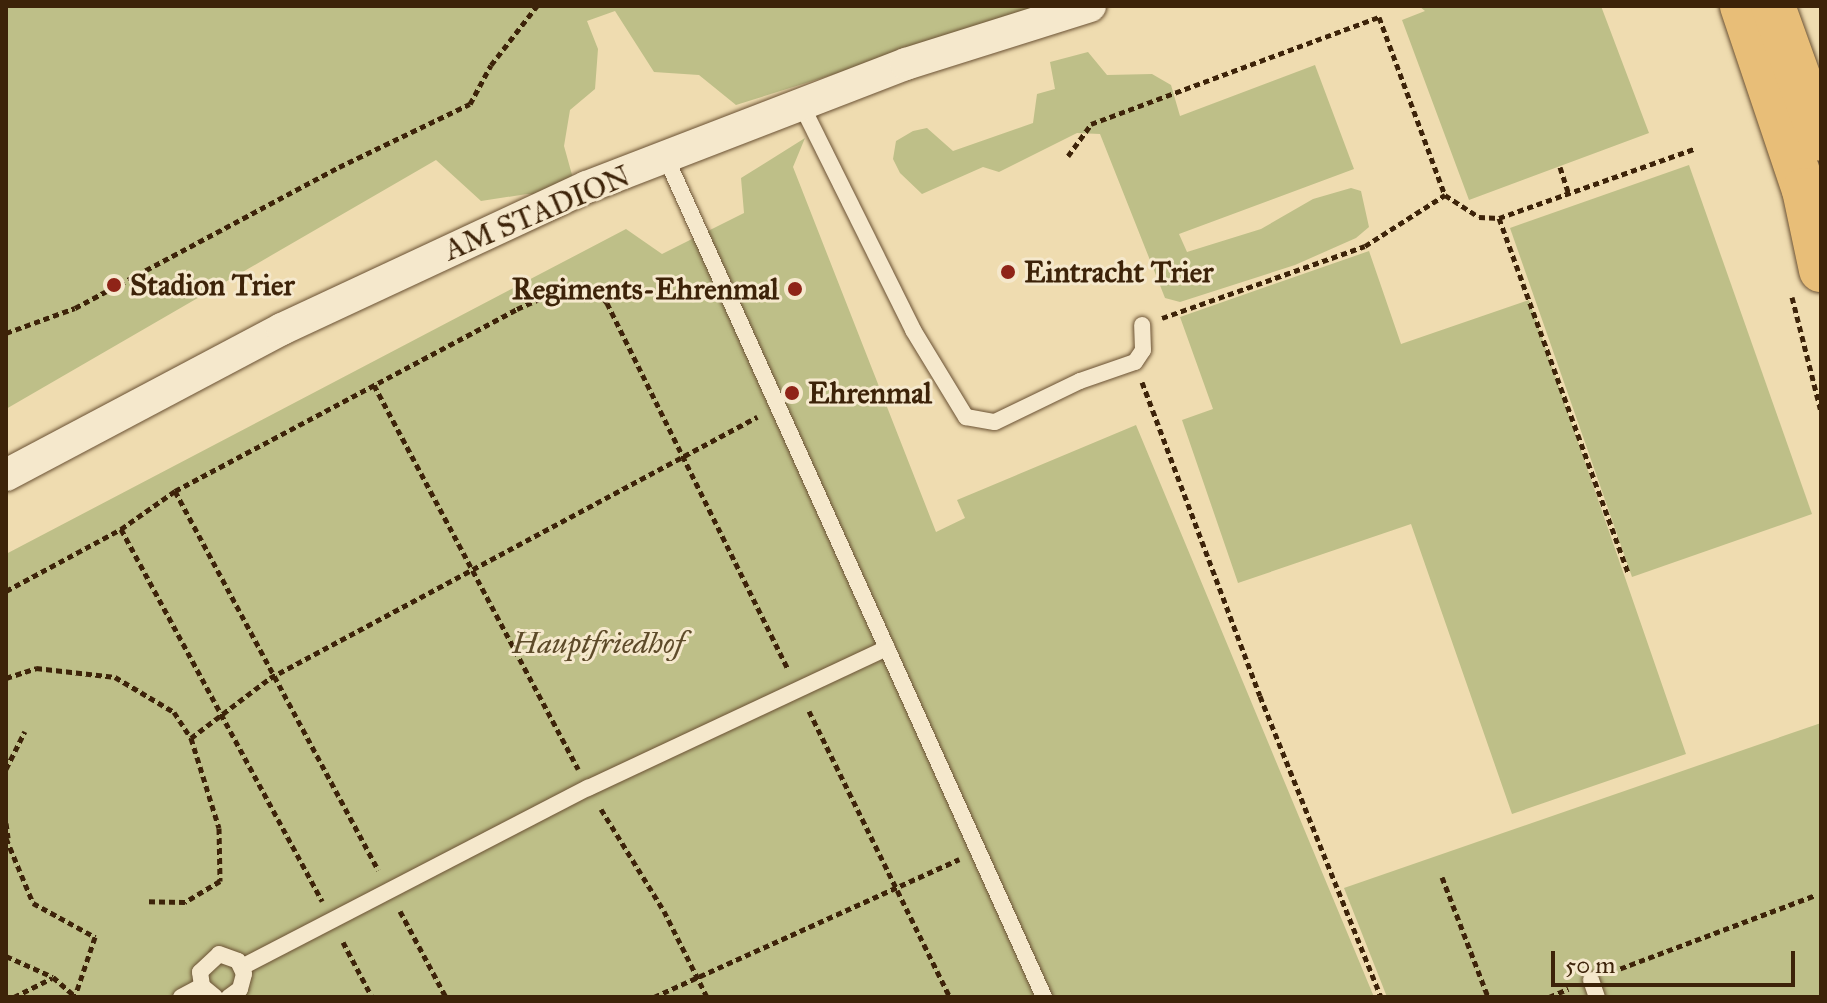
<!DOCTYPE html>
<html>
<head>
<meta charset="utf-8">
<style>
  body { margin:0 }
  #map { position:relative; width:1827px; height:1003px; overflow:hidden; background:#efdcb0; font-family:"IM FELL Great Primer",serif }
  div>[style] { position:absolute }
  .green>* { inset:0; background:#bebf88 }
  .path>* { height:5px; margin-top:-2.5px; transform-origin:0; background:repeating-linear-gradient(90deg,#3d2309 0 6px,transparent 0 10px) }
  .roads { filter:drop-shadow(0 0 2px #6a5133) drop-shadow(0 0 2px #6a5133) }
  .lane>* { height:16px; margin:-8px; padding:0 8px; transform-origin:8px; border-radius:8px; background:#f5e8cc }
  .street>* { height:32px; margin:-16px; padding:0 16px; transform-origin:16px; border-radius:16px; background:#f5e8cc }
  .primary>* { height:44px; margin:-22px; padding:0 22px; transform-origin:22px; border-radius:22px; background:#e8be78 }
  .dots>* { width:22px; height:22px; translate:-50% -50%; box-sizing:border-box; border:4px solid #f5e8cc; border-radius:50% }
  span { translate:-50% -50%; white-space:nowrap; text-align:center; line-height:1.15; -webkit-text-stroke:6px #f5e8cc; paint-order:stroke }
  .street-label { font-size:30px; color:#3d2309 }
  .poi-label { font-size:30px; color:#3d2309; font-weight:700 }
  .left { translate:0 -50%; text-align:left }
  .right { translate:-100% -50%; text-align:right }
  .park-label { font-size:30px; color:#5d4a29; font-style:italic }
  .frame { position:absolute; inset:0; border:8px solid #3d2309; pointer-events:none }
  .scale { position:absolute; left:1551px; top:951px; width:244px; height:36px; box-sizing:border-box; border:4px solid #3d2309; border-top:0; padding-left:10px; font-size:24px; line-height:28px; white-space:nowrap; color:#3d2309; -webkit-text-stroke:6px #f5e8cc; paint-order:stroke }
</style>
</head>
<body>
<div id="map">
  <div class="green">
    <i style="clip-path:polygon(6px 6px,1052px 6px,736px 105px,699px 75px,654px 72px,615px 11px,587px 21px,598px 49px,595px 89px,570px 110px,564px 146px,574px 182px,561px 197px,527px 194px,481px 201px,436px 160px,6px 409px)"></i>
    <i style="clip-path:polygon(1419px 6px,1601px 6px,1649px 133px,1469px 200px,1402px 20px,1425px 11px)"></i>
    <i style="clip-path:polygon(1088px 52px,1107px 75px,1152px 74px,1171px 85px,1180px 116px,1315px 65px,1354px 169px,1179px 234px,1187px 252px,1261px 229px,1313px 199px,1351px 188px,1361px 191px,1369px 227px,1356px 238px,1295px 265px,1180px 302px,1165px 298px,1100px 134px,1077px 133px,999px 172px,983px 167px,922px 194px,900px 173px,893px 159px,896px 141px,913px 131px,927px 128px,953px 151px,1033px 123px,1037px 94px,1055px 89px,1050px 62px)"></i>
    <i style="clip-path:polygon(805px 138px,793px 167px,936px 532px,965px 518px,957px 500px,1136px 425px,1374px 997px,6px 997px,6px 554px,626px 229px,662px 254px,744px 213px,741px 178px)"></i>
    <i style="clip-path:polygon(1689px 165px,1812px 514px,1632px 577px,1510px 228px)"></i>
    <i style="clip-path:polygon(1369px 251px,1401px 344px,1529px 300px,1686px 754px,1512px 814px,1411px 524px,1238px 583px,1182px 420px,1213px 409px,1180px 317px)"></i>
    <i style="clip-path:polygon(1821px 723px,1821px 997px,1387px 997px,1344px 888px)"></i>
  </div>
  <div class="path">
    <i style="left:1068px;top:156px;width:39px;rotate:-54deg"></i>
    <i style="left:1091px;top:124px;width:307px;rotate:-20.4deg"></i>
    <i style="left:1379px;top:17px;width:190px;rotate:69.7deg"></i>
    <i style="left:1445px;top:195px;width:40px;rotate:32.9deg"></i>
    <i style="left:1479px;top:217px;width:20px;rotate:3deg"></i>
    <i style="left:1499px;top:218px;width:378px;rotate:70deg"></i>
    <i style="left:1560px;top:167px;width:28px;rotate:72deg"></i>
    <i style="left:1499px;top:218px;width:207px;rotate:-19.5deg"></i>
    <i style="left:1792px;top:297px;width:119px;rotate:75.8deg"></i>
    <i style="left:1162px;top:318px;width:215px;rotate:-19.5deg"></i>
    <i style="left:1365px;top:246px;width:95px;rotate:-32.5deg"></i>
    <i style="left:6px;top:333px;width:73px;rotate:-19.9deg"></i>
    <i style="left:75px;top:308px;width:299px;rotate:-28.1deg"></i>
    <i style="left:339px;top:167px;width:145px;rotate:-25.7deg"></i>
    <i style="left:470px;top:104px;width:44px;rotate:-61.7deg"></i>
    <i style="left:491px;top:65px;width:75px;rotate:-52.1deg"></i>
    <i style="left:1142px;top:382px;width:335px;rotate:69.4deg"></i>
    <i style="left:1260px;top:696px;width:324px;rotate:68.1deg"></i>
    <i style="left:374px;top:385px;width:435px;rotate:62deg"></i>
    <i style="left:175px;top:491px;width:387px;rotate:-28deg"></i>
    <i style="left:517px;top:309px;width:54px;rotate:-24.2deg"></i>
    <i style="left:566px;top:287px;width:18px"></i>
    <i style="left:584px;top:287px;width:15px;rotate:16deg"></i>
    <i style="left:598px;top:291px;width:15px;rotate:53deg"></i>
    <i style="left:607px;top:303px;width:409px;rotate:63.7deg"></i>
    <i style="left:121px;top:529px;width:423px;rotate:61.6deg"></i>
    <i style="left:6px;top:591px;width:131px;rotate:-28.3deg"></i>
    <i style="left:121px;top:529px;width:66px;rotate:-35.1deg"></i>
    <i style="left:175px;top:491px;width:430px;rotate:61.8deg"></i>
    <i style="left:6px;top:678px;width:32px;rotate:-18deg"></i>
    <i style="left:36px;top:668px;width:80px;rotate:6.5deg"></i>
    <i style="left:115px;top:677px;width:69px;rotate:30.7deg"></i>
    <i style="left:174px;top:712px;width:31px;rotate:57deg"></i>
    <i style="left:191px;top:738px;width:94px;rotate:72.7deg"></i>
    <i style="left:219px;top:828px;width:53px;rotate:88.9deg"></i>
    <i style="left:220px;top:881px;width:41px;rotate:149deg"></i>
    <i style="left:185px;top:902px;width:39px;rotate:-179deg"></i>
    <i style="left:809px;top:711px;width:319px;rotate:63.8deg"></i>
    <i style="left:191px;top:738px;width:99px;rotate:-37.2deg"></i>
    <i style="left:270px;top:678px;width:553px;rotate:-28.19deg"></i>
    <i style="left:6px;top:769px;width:42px;rotate:-63.4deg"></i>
    <i style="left:601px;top:809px;width:120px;rotate:58.3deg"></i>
    <i style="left:664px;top:911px;width:96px;rotate:63.4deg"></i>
    <i style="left:6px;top:823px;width:15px;rotate:82deg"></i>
    <i style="left:6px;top:838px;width:70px;rotate:67.4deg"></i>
    <i style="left:33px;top:903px;width:71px;rotate:28.7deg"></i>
    <i style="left:95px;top:937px;width:62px;rotate:108.7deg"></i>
    <i style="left:1442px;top:877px;width:129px;rotate:69deg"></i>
    <i style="left:400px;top:911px;width:98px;rotate:61.9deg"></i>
    <i style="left:343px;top:942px;width:62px;rotate:62.2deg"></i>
    <i style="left:6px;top:956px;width:51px;rotate:24.1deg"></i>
    <i style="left:53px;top:977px;width:29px;rotate:41deg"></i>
    <i style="left:1611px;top:972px;width:219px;rotate:-20.6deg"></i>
    <i style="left:14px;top:997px;width:42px;rotate:-26.6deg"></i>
    <i style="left:654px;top:997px;width:335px;rotate:-24.3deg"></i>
    <i style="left:1549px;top:997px;width:21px;rotate:-23deg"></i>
  </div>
  <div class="roads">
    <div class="lane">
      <i style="left:802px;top:106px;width:250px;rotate:63.6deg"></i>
      <i style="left:913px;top:330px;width:102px;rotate:58.7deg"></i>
      <i style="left:966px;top:417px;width:29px;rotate:10deg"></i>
      <i style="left:995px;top:422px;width:94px;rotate:-25.8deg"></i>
      <i style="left:1080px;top:381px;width:58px;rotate:-19.1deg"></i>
      <i style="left:1135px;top:362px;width:14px;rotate:-56deg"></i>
      <i style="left:1143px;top:350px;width:25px;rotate:-92deg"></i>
      <i style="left:667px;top:160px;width:918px;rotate:65.75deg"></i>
      <i style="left:242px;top:967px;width:390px;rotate:-27.4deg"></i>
      <i style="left:588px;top:788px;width:330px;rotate:-25.1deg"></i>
      <i style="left:1591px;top:980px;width:18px;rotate:71deg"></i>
      <i style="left:181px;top:997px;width:24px;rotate:-28deg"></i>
      <i style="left:215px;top:997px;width:17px;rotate:-140deg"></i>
      <i style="left:202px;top:986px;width:14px;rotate:-98deg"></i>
      <i style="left:200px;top:972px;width:26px;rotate:-43deg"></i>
      <i style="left:219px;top:954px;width:20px;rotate:20deg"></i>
      <i style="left:238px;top:961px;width:14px;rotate:65deg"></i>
      <i style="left:244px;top:974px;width:16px;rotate:105deg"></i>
      <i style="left:240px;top:989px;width:14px;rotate:144deg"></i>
    </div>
    <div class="street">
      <i style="left:6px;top:475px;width:312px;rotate:-27.9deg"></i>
      <i style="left:282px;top:329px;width:336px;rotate:-25deg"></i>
      <i style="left:587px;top:187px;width:342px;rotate:-21.1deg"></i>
      <i style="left:906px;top:64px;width:193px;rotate:-17.5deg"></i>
    </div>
    <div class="primary">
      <i style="left:1742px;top:6px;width:194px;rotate:71.4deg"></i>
      <i style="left:1804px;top:190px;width:82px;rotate:78deg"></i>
      <i style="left:1773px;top:6px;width:141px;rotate:70.2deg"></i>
    </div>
  </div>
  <div class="dots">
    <i style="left:1008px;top:272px;background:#8f2418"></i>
    <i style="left:114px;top:285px;background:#8f2418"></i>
    <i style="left:795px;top:289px;background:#8f2418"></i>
    <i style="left:792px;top:393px;background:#8f2418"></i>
  </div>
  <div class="street-label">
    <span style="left:537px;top:213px;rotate:-23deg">AM STADION</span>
  </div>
  <div class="poi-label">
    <span class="left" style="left:1024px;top:272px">Eintracht Trier</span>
    <span class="left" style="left:130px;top:285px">Stadion Trier</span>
    <span class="right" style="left:779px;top:289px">Regiments-Ehrenmal</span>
    <span class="left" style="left:808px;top:393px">Ehrenmal</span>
  </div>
  <div class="park-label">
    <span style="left:598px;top:643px">Hauptfriedhof</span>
  </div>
  <div class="frame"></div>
  <div class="scale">50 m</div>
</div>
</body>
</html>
